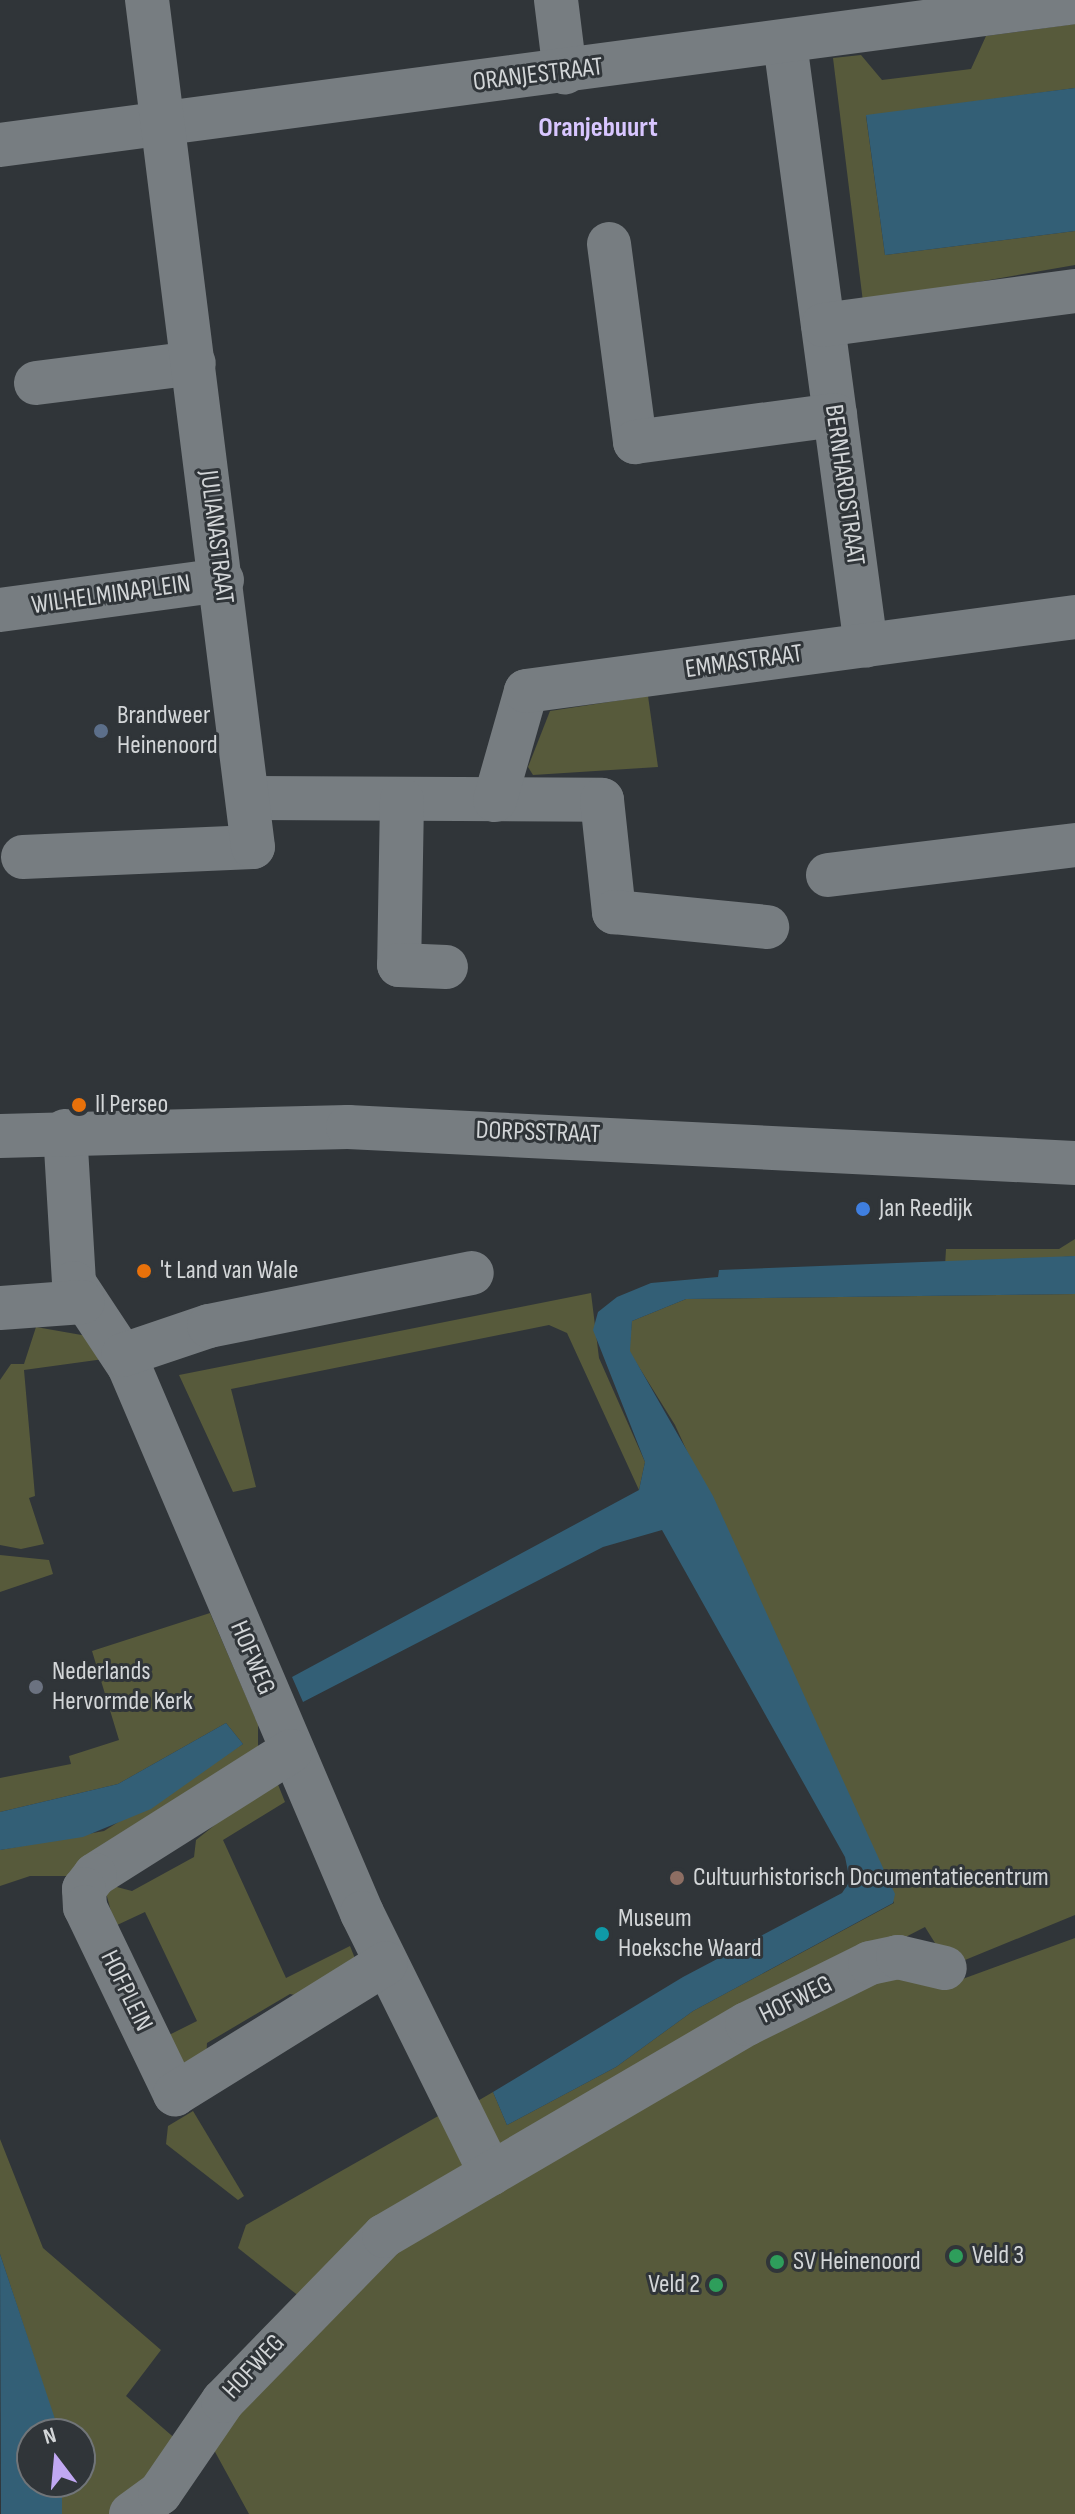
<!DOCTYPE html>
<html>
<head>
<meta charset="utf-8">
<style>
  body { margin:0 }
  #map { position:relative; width:1075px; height:2514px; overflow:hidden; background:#303539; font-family:"Sofia Sans Condensed",sans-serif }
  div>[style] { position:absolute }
  .green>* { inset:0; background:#575a3b }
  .water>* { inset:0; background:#335f76 }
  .minor>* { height:44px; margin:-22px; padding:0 22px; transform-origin:22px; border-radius:22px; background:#777d81 }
  .dots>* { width:22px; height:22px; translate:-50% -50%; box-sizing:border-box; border:4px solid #303539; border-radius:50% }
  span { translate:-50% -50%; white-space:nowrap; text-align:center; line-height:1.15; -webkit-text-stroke:6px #303539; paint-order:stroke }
  .street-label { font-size:26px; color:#d3d6d8 }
  .poi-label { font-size:26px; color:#d3d6d8 }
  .left { translate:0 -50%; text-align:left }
  .right { translate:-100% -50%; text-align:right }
  .neighbourhood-label { font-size:28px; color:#d8c6ff; font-weight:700 }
  .north { position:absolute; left:16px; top:2418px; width:80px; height:80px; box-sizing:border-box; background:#303539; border:2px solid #717579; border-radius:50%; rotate:344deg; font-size:22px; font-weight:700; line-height:32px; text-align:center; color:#d3d6d8 }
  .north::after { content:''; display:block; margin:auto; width:28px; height:36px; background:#c1a8f3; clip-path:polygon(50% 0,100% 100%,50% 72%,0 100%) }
</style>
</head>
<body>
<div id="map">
  <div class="green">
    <i style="clip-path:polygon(1075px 24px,1075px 88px,866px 116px,885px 255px,1075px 231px,1075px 265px,863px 302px,833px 58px,861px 55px,882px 80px,971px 69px,986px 36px)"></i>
    <i style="clip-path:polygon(648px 696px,658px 767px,533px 775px,528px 767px,550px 711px)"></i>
    <i style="clip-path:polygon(1075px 1239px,1075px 1256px,945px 1266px,946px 1249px,1059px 1249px)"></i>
    <i style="clip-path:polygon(591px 1293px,599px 1358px,645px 1462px,639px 1490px,567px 1333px,549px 1325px,231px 1389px,256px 1487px,233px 1492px,179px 1375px)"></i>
    <i style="clip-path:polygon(1075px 1294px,1075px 1915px,965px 1960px,940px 1951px,925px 1927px,499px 2146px,469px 2106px,493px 2092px,507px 2125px,616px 2067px,693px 2011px,894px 1903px,675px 1425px,629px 1351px,632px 1321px,686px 1299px)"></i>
    <i style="clip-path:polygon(36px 1327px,93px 1337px,104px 1359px,24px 1370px,35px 1496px,29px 1498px,44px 1544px,21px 1549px,0 1545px,0 1380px,11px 1364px,24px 1364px)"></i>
    <i style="clip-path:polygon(0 1555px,49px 1560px,53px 1574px,0 1592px)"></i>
    <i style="clip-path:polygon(210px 1613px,258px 1724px,258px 1751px,78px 1876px,30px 1876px,0 1886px,0 1850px,104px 1831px,243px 1744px,226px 1723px,118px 1784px,0 1812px,0 1778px,71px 1764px,69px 1756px,119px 1740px,92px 1651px)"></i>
    <i style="clip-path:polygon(275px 1777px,285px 1802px,223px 1840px,286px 1978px,350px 1946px,356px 1961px,309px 1998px,290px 1994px,207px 2043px,206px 2060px,183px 2064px,167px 2036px,197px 2021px,145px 1912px,115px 1926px,106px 1893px,113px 1886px,132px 1891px,194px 1857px,196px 1840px)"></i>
    <i style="clip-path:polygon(1075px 1938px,1075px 2514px,249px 2514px,208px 2439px,367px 2261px,873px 1977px,957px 1981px)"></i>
    <i style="clip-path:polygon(193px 2111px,244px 2196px,238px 2200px,166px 2144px,168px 2126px)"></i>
    <i style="clip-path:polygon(447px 2111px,464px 2166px,300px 2297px,238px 2248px,246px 2225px)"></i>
    <i style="clip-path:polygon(0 2139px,43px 2248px,161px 2350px,126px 2396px,178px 2441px,115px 2514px,62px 2514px,62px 2482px,80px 2482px,80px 2434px,59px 2434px,0 2254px)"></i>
  </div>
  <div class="water">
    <i style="clip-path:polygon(1075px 88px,1075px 231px,885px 255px,866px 115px)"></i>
    <i style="clip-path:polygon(1075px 1256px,1075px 1294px,686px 1299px,632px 1321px,630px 1351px,713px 1496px,895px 1894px,893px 1903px,693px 2011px,616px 2067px,507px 2125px,493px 2092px,683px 1977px,842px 1893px,850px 1881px,845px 1857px,662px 1530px,603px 1547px,303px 1702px,292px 1677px,639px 1490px,645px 1462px,593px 1330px,598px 1312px,617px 1297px,651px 1283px,718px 1277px,719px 1270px)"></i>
    <i style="clip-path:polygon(226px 1723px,243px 1744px,151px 1809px,83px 1837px,0 1850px,0 1812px,118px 1784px)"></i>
    <i style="clip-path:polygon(0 2254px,58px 2428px,59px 2434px,32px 2434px,32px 2482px,62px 2482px,62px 2514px,1px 2514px)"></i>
  </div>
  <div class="minor">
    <i style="left:556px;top:0;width:73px;rotate:82.9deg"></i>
    <i style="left:785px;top:43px;width:608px;rotate:82.35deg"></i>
    <i style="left:0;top:145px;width:1084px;rotate:-7.58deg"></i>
    <i style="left:609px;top:244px;width:200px;rotate:82.5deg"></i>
    <i style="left:635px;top:442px;width:202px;rotate:-7.7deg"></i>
    <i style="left:823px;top:325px;width:254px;rotate:-7.7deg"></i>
    <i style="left:36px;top:383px;width:159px;rotate:-7.2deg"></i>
    <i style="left:0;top:610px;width:224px;rotate:-7.7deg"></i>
    <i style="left:251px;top:798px;width:351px;rotate:0.3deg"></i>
    <i style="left:602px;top:800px;width:113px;rotate:83.9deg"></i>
    <i style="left:614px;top:912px;width:154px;rotate:5.6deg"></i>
    <i style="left:402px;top:800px;width:165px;rotate:91deg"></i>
    <i style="left:399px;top:965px;width:47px;rotate:2.4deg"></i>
    <i style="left:495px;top:800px;width:113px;rotate:-74.1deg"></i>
    <i style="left:526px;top:691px;width:554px;rotate:-7.68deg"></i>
    <i style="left:23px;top:857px;width:230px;rotate:-2.5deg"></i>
    <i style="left:253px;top:847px;width:854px;rotate:-97.13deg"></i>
    <i style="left:828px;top:875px;width:249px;rotate:-6.9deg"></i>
    <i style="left:65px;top:1131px;width:152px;rotate:86.6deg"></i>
    <i style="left:74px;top:1283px;width:100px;rotate:56.5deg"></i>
    <i style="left:129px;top:1366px;width:595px;rotate:66.93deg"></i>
    <i style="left:362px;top:1913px;width:291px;rotate:63.7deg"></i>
    <i style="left:0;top:1136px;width:348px;rotate:-1.5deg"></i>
    <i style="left:348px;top:1127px;width:728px;rotate:2.83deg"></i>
    <i style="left:0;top:1308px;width:83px;rotate:-4.1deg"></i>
    <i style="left:123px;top:1355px;width:91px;rotate:-18.6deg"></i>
    <i style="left:209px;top:1326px;width:268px;rotate:-11.4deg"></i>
    <i style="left:291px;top:1751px;width:232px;rotate:147.7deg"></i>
    <i style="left:95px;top:1875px;width:18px;rotate:128deg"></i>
    <i style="left:84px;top:1889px;width:18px;rotate:87deg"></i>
    <i style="left:85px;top:1907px;width:208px;rotate:64.3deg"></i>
    <i style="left:175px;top:2094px;width:248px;rotate:-31.8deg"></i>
    <i style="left:131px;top:2514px;width:36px;rotate:-36deg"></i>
    <i style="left:160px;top:2493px;width:112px;rotate:-55.6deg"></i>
    <i style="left:223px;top:2401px;width:231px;rotate:-45.7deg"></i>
    <i style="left:384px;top:2236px;width:420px;rotate:-30.3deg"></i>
    <i style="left:747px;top:2024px;width:137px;rotate:-26.4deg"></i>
    <i style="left:870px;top:1963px;width:29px;rotate:-12deg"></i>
    <i style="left:898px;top:1957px;width:48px;rotate:13.2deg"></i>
  </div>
  <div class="dots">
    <i style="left:101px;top:731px;background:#5c6f8a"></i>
    <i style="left:79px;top:1105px;background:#e8710a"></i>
    <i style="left:863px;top:1209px;background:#3f7fe0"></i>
    <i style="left:144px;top:1271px;background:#e8710a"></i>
    <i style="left:36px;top:1687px;background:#6b7280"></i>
    <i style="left:677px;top:1878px;background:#8d6e63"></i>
    <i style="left:602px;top:1934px;background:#0f9aa8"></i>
    <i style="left:956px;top:2256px;background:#2e9e5b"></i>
    <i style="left:777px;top:2262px;background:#2e9e5b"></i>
    <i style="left:716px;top:2285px;background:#2e9e5b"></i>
  </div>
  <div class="street-label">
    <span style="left:538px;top:75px;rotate:-7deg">ORANJESTRAAT</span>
    <span style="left:844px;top:485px;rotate:82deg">BERNHARDSTRAAT</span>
    <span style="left:216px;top:537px;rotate:83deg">JULIANASTRAAT</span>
    <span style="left:111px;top:595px;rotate:-8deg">WILHELMINAPLEIN</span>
    <span style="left:744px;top:662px;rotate:-8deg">EMMASTRAAT</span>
    <span style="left:538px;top:1133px;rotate:2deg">DORPSSTRAAT</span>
    <span style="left:252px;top:1658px;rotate:67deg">HOFWEG</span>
    <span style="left:126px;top:1991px;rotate:64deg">HOFPLEIN</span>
    <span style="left:796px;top:2000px;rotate:-26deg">HOFWEG</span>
    <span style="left:254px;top:2367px;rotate:-47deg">HOFWEG</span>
  </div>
  <div class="poi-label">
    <span class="left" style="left:117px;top:731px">Brandweer<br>Heinenoord</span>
    <span class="left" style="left:95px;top:1105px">Il Perseo</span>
    <span class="left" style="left:879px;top:1209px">Jan Reedijk</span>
    <span class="left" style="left:160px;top:1271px">'t Land van Wale</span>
    <span class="left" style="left:52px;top:1687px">Nederlands<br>Hervormde Kerk</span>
    <span class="left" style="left:693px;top:1878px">Cultuurhistorisch Documentatiecentrum</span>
    <span class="left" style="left:618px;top:1934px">Museum<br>Hoeksche Waard</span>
    <span class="left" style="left:972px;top:2256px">Veld 3</span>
    <span class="left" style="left:793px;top:2262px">SV Heinenoord</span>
    <span class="right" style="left:700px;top:2285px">Veld 2</span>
  </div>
  <div class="neighbourhood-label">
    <span style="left:598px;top:128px">Oranjebuurt</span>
  </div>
  <div class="north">N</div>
</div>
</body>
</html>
